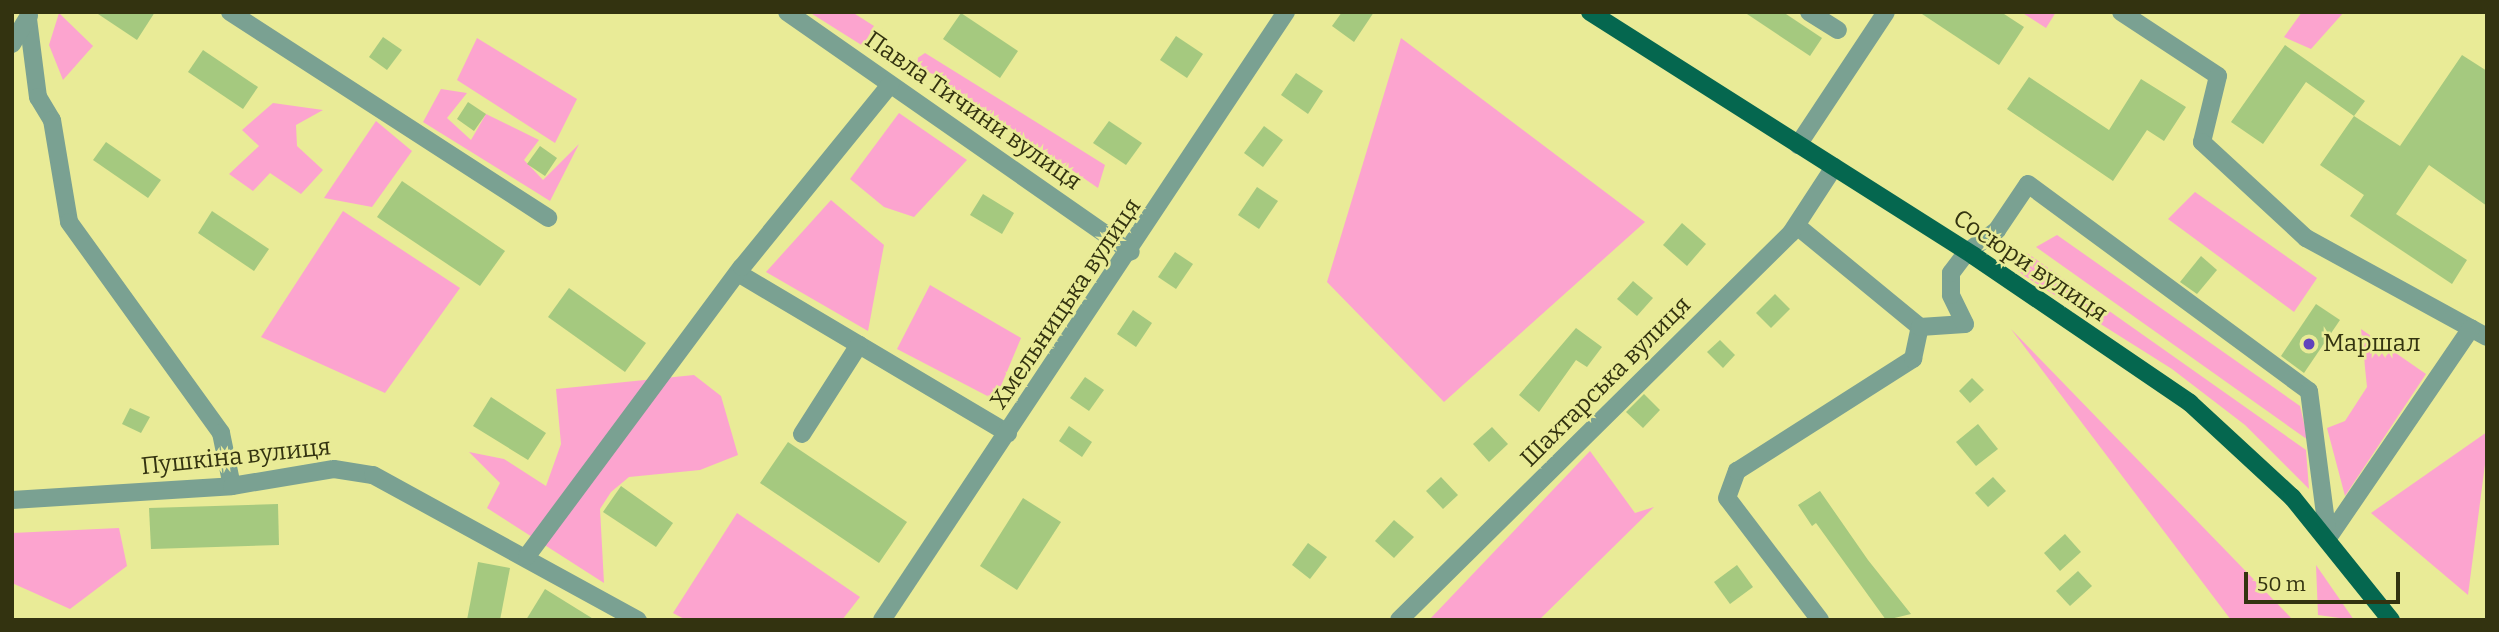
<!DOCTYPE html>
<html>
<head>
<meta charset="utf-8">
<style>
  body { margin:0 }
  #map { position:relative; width:2499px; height:632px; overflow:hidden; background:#e9eb97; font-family:Bitter,serif }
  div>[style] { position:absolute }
  .green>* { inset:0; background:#fca4cf }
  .building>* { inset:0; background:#a5c97f }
  .minor>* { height:18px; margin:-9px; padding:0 9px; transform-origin:9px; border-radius:9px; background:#7aa192 }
  .major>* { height:18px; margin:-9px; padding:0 9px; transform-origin:9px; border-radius:9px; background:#05674f }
  .dots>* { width:19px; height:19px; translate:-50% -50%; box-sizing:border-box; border:4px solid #e9eb97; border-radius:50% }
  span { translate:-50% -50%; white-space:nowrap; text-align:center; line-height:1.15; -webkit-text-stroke:5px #e9eb97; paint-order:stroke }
  .street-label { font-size:24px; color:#333310 }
  .poi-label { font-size:24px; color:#333310 }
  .left { translate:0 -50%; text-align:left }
  .frame { position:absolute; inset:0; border:14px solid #333310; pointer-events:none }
  .scale { position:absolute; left:2244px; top:572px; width:156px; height:32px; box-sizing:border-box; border:4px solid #333310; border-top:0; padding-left:9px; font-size:21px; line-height:24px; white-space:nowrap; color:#333310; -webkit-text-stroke:5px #e9eb97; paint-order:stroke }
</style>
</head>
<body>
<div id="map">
  <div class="green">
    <i style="clip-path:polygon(809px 12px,852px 12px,874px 26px,863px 46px)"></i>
    <i style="clip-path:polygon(2021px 12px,2056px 12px,2046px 28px)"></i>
    <i style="clip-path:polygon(2302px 12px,2344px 12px,2311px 49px,2284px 37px)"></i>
    <i style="clip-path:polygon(59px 13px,93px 46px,63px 80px,49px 45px)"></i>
    <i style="clip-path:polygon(477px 38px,577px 99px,555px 143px,457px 80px)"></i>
    <i style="clip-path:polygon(1401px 38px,1645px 222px,1444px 402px,1327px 282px)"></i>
    <i style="clip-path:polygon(925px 53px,1105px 165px,1098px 188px,913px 61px)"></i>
    <i style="clip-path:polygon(441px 89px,467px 93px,447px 118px,471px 140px,486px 114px,539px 140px,524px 160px,543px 180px,579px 144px,550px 201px,423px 122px)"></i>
    <i style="clip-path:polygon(273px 103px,323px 110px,296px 125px,297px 146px,323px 170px,301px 194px,270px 173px,253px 191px,229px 174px,259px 146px,242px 130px)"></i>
    <i style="clip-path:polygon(899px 113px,967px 160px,914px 217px,884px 207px,850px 179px)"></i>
    <i style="clip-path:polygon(376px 121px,412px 151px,372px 207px,324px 198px)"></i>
    <i style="clip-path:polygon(2195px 192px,2317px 278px,2294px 312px,2168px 219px)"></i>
    <i style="clip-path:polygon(831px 200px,884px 245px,868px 331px,766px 272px)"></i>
    <i style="clip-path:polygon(343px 211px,460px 288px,385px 393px,261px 337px)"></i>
    <i style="clip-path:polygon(2057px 235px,2300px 406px,2308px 440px,2036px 247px)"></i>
    <i style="clip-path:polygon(2027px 253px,2306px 450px,2309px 489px,2245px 425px,2172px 369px,2023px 275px,2016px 268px)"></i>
    <i style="clip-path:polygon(930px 285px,1021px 338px,995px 400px,897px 349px)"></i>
    <i style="clip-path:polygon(2011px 329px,2293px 620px,2231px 620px)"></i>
    <i style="clip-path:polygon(2361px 329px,2426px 374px,2345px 496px,2327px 428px,2345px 421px,2367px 387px)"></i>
    <i style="clip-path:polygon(694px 375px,721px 396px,738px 455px,700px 470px,629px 477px,611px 492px,600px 509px,604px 583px,487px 508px,500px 483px,469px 452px,504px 459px,546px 486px,561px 444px,556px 389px)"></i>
    <i style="clip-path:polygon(2487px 432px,2487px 449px,2468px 595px,2371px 513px)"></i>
    <i style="clip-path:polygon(1590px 451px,1635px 513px,1654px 507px,1539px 620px,1429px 620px)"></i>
    <i style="clip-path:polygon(737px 513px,860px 597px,842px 620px,686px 620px,673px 613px)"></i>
    <i style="clip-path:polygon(119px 528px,127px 566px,70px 609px,12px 583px,12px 533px)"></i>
    <i style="clip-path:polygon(2316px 565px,2354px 620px,2318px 615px)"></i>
  </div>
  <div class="building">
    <i style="clip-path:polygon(95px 12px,155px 12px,137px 40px)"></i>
    <i style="clip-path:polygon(1342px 12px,1374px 12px,1354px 42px,1332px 26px)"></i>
    <i style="clip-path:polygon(1744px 12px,1783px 12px,1822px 38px,1810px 56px)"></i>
    <i style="clip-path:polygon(1919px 12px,2001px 12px,2024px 27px,1999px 65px)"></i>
    <i style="clip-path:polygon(961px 13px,1018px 51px,1000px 78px,943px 39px)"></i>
    <i style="clip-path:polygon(1176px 36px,1203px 54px,1187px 78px,1160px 60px)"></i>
    <i style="clip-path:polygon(383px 37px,402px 50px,387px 70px,369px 57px)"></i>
    <i style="clip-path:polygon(2285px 45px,2365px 101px,2354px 116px,2306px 82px,2263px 144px,2231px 122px)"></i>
    <i style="clip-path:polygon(203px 50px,258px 87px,243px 109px,188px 72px)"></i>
    <i style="clip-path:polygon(2462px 55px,2487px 71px,2487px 206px,2429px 165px,2396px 214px,2467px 260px,2452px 284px,2350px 216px,2364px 195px,2320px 165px,2354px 116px,2400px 146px)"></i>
    <i style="clip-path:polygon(1296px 73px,1323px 91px,1308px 114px,1281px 95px)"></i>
    <i style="clip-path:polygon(2029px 77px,2109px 130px,2141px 79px,2186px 107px,2164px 141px,2147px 130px,2113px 181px,2007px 109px)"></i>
    <i style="clip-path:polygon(468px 102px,486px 114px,474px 131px,457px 119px)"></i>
    <i style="clip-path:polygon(1109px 121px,1142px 143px,1126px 165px,1093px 143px)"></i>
    <i style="clip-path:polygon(1264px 126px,1283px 140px,1263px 167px,1244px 153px)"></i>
    <i style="clip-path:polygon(106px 142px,161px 180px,148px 198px,93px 160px)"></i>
    <i style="clip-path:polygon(540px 146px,557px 158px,545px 176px,527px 164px)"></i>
    <i style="clip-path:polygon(402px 181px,505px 251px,480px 286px,377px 217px)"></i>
    <i style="clip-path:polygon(1257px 187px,1278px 201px,1259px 229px,1238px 215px)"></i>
    <i style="clip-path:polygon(983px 194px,1014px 213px,1002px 234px,970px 215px)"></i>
    <i style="clip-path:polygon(212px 211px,269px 249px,254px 271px,198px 233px)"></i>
    <i style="clip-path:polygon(1682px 223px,1706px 244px,1687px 266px,1663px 245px)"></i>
    <i style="clip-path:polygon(1175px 252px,1193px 264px,1176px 289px,1158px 277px)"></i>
    <i style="clip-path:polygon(2201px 256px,2217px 270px,2197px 294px,2180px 282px)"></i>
    <i style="clip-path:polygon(1633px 281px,1653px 298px,1637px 316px,1617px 299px)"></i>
    <i style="clip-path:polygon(569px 288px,646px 343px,625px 372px,548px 317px)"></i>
    <i style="clip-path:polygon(1775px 294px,1790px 309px,1771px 328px,1756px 313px)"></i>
    <i style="clip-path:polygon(2316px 304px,2340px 320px,2304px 373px,2281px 356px)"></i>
    <i style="clip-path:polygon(1133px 310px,1152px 323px,1136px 347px,1117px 334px)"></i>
    <i style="clip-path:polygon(1576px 328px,1602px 347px,1587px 367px,1576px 360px,1539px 412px,1519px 395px)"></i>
    <i style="clip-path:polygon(1720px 340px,1735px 355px,1723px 368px,1707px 352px)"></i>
    <i style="clip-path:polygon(1085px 377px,1104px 390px,1089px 411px,1070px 398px)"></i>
    <i style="clip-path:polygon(1972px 378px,1984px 390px,1970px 403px,1959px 391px)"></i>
    <i style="clip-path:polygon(1644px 394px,1660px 410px,1643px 428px,1626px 412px)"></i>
    <i style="clip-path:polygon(491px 397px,546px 433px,528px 460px,473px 426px)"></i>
    <i style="clip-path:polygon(130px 408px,150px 417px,141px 433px,122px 424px)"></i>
    <i style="clip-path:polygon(1978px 424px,1998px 449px,1976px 466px,1956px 442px)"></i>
    <i style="clip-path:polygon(1069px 426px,1092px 442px,1082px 457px,1059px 441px)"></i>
    <i style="clip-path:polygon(1492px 427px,1508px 444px,1489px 462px,1473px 444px)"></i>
    <i style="clip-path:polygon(788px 442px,907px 522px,879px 563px,760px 483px)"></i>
    <i style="clip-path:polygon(1441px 477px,1458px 495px,1443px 509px,1426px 491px)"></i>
    <i style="clip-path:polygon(1993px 477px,2006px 491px,1988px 507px,1975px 493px)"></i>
    <i style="clip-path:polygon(621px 486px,673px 523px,656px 547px,603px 512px)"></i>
    <i style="clip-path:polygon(1820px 491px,1868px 560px,1911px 614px,1886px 620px,1816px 523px,1812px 526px,1798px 505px)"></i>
    <i style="clip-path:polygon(1023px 498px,1061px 522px,1017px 590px,980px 566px)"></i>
    <i style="clip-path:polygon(278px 504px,279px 545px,151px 549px,149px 508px)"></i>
    <i style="clip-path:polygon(1394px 520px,1414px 537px,1394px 558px,1375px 541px)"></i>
    <i style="clip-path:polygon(2065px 534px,2081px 552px,2060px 571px,2044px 553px)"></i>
    <i style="clip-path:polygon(1308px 543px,1327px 557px,1310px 579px,1292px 565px)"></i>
    <i style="clip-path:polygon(478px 562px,510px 568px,500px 620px,467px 620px)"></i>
    <i style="clip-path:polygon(1737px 565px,1753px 587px,1730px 604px,1714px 582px)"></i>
    <i style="clip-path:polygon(2078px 571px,2092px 586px,2070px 606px,2056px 591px)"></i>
    <i style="clip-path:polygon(545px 589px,595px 620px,526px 620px)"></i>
  </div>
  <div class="minor">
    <i style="left:230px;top:12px;width:379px;rotate:32.9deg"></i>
    <i style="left:787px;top:12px;width:419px;rotate:34.9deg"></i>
    <i style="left:1809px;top:12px;width:34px;rotate:32deg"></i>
    <i style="left:2121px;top:12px;width:116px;rotate:33.4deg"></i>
    <i style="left:2218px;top:76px;width:68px;rotate:103.6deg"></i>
    <i style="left:2202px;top:142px;width:142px;rotate:42.7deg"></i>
    <i style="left:2306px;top:238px;width:206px;rotate:28.7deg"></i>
    <i style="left:28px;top:19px;width:79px;rotate:82.7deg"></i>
    <i style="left:38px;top:97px;width:27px;rotate:59deg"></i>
    <i style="left:52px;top:120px;width:103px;rotate:80.5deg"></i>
    <i style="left:69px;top:222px;width:260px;rotate:54.2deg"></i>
    <i style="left:221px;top:433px;width:54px;rotate:78.3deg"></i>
    <i style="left:12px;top:44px;width:33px;rotate:-59deg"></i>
    <i style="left:1798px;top:145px;width:159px;rotate:-56.5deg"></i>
    <i style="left:1797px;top:226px;width:159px;rotate:39.4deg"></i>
    <i style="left:738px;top:273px;width:314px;rotate:30.7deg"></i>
    <i style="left:802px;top:434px;width:106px;rotate:-57.4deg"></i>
    <i style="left:12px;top:500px;width:220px;rotate:-3.6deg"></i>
    <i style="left:232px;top:486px;width:103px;rotate:-9.5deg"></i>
    <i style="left:334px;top:469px;width:39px;rotate:9deg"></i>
    <i style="left:373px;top:475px;width:302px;rotate:28.7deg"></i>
    <i style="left:2328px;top:538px;width:254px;rotate:-55.7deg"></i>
    <i style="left:527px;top:556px;width:360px;rotate:-53.4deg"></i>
    <i style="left:742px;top:267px;width:235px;rotate:-50.9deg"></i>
    <i style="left:882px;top:620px;width:730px;rotate:-56.4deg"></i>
    <i style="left:1399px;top:620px;width:551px;rotate:-44.63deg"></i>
    <i style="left:1791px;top:233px;width:79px;rotate:-56.9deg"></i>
    <i style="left:1820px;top:620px;width:153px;rotate:-127.3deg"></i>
    <i style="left:1727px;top:498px;width:29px;rotate:-70deg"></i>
    <i style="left:1737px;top:471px;width:209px;rotate:-32.5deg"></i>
    <i style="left:1913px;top:359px;width:33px;rotate:-78deg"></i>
    <i style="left:1920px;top:327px;width:45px;rotate:-3.8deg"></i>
    <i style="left:1965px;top:324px;width:32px;rotate:-116deg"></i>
    <i style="left:1951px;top:295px;width:22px;rotate:-90deg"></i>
    <i style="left:1951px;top:273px;width:26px;rotate:-53deg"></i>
    <i style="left:1967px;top:252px;width:37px;rotate:-36deg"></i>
    <i style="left:1997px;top:230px;width:55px;rotate:-56deg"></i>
    <i style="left:2028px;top:184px;width:349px;rotate:36.4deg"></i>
    <i style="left:2309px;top:391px;width:148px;rotate:82.6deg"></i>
  </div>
  <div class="major">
    <i style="left:1590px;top:12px;width:455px;rotate:32.4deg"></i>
    <i style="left:1974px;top:256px;width:261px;rotate:34.2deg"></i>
    <i style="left:2190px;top:403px;width:139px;rotate:42.7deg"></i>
    <i style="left:2292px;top:497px;width:158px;rotate:51.2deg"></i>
  </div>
  <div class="dots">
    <i style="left:2309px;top:344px;background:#6143bc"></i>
  </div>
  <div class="street-label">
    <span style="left:973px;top:111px;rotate:35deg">Павла Тичини вулиця</span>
    <span style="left:2030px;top:266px;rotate:34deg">Сосюри вулиця</span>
    <span style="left:1066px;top:304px;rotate:-56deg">Хмельницька вулиця</span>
    <span style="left:1606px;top:382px;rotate:-45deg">Шахтарська вулиця</span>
    <span style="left:236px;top:457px;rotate:-6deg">Пушкіна вулиця</span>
  </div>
  <div class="poi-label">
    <span class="left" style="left:2323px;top:344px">Маршал</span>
  </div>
  <div class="frame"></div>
  <div class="scale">50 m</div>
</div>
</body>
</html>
